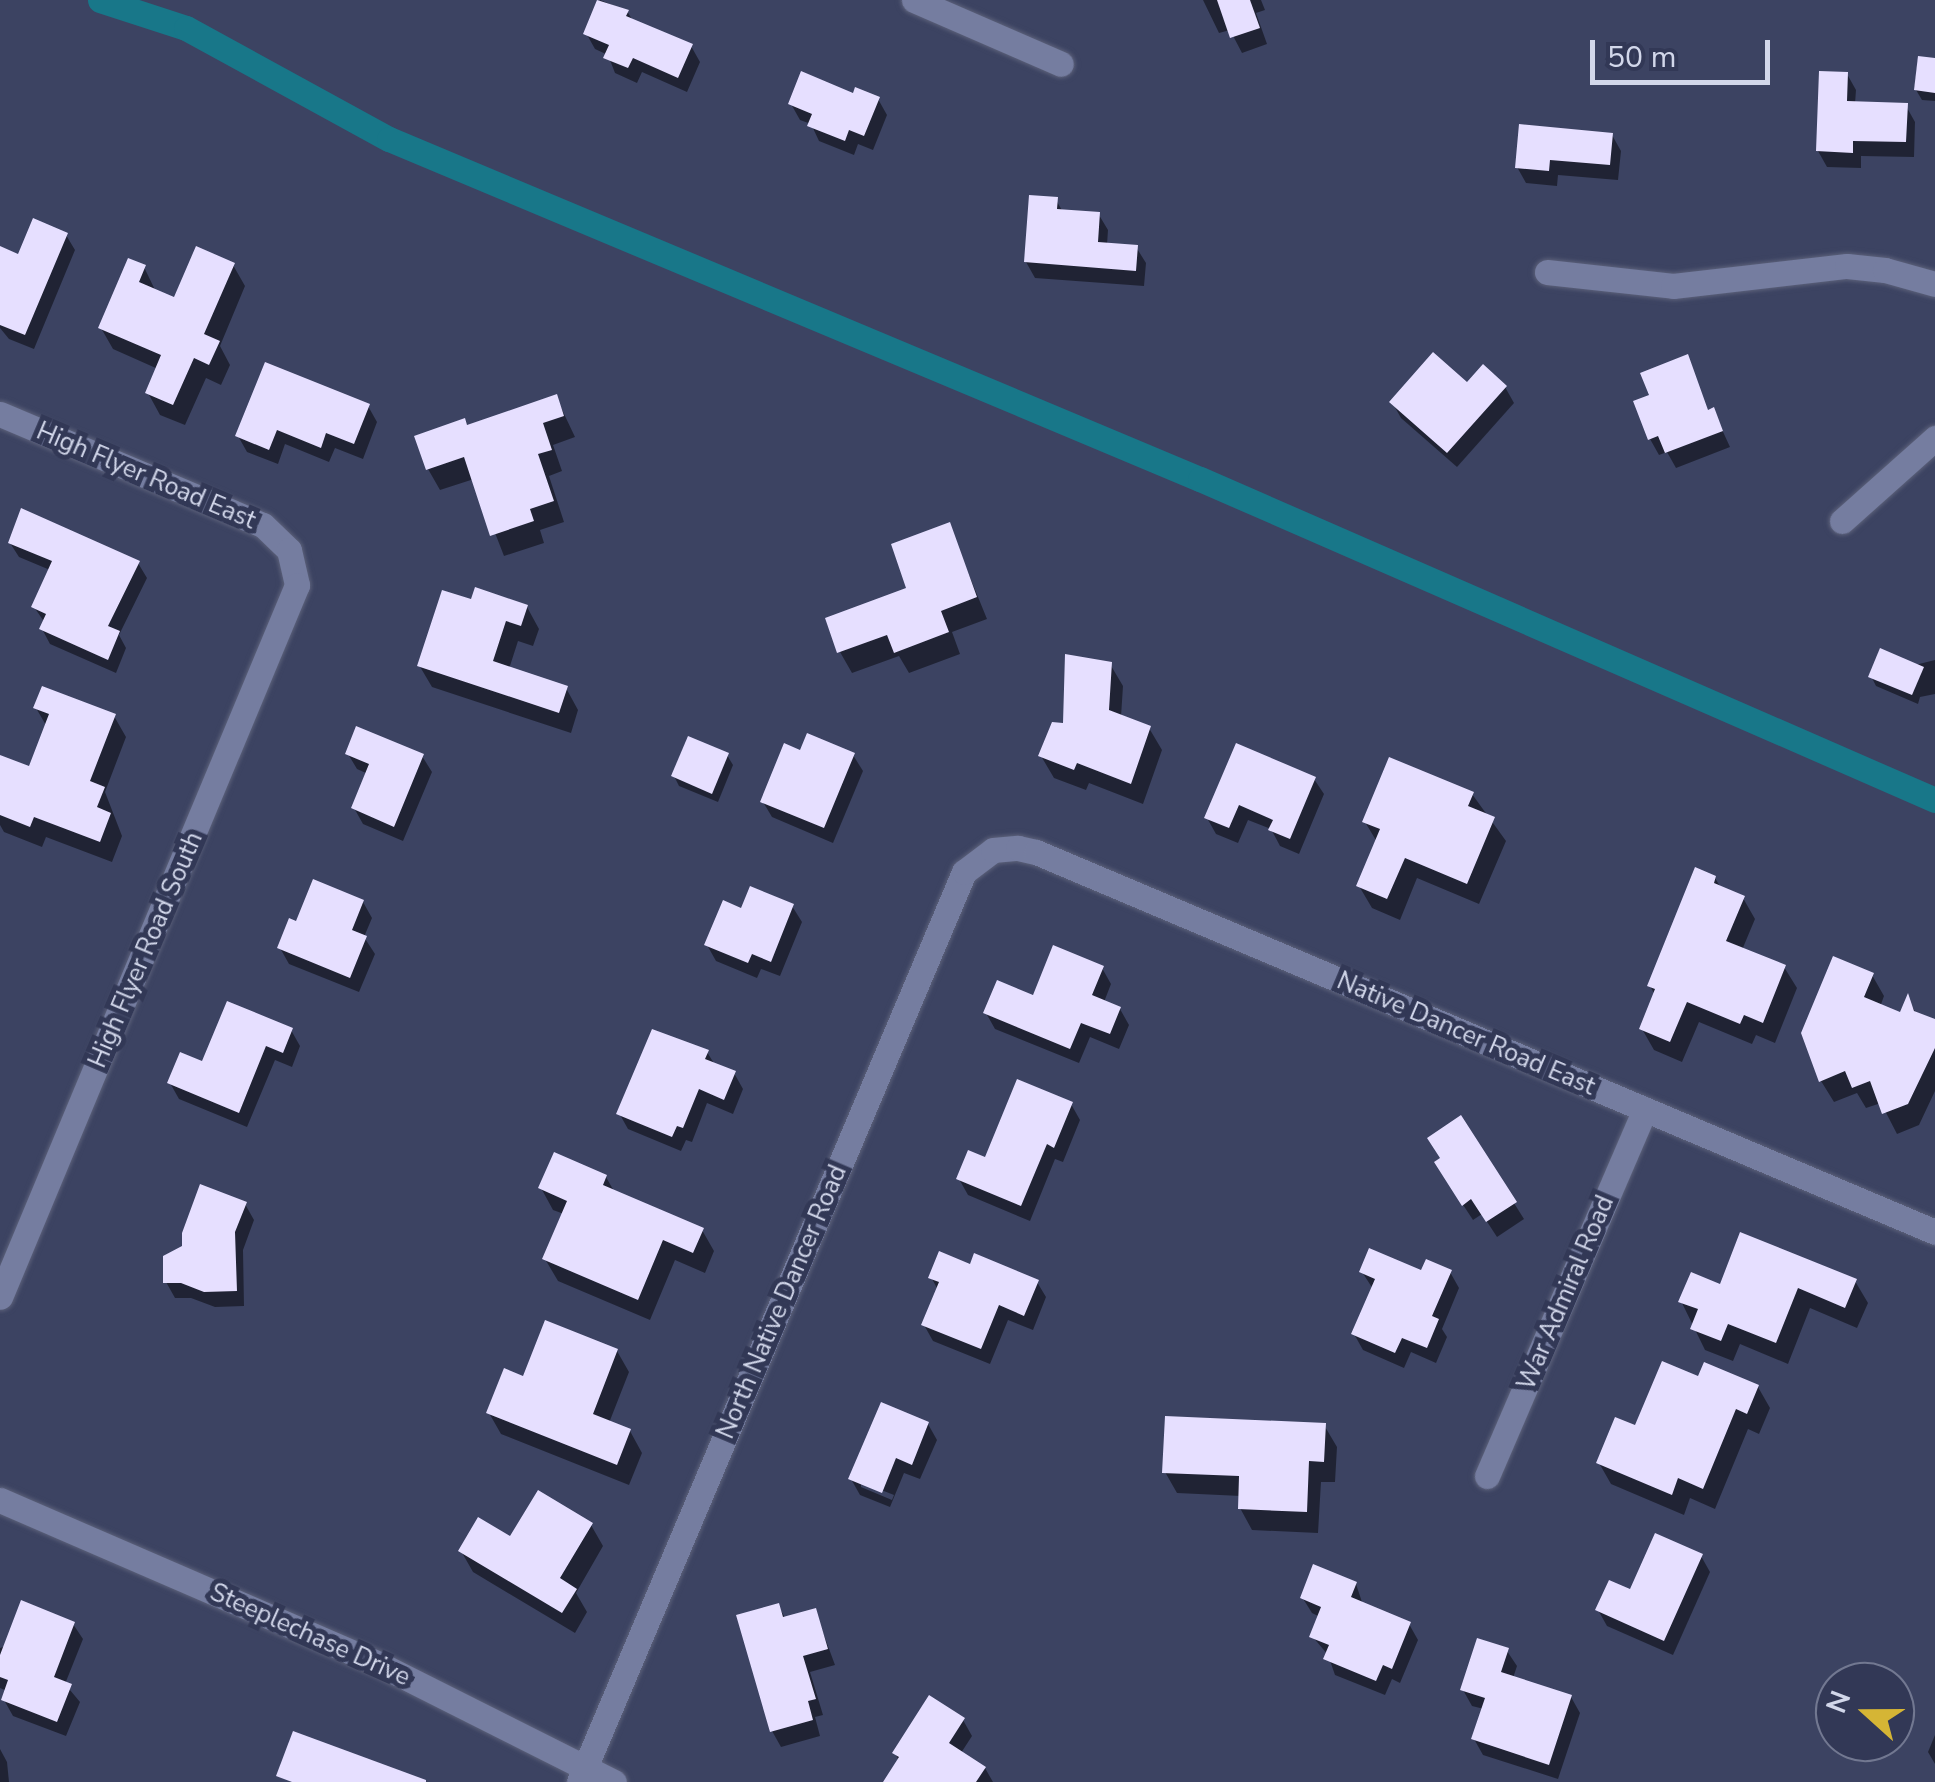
<!DOCTYPE html>
<html>
<head>
<meta charset="utf-8">
<style>
  body { margin:0 }
  #map { position:relative; width:1935px; height:1782px; overflow:hidden; background:#3c4362; font-family:"Nunito Sans",sans-serif }
  div>[style] { position:absolute }
  .shadow>* { inset:0; background:#0007 }
  .canal>* { height:25px; margin:-12.5px; padding:0 12.5px; transform-origin:12.5px; border-radius:12.5px; background:#187789 }
  .building>* { inset:0; background:#e6dfff }
  .roads { filter:drop-shadow(0 0 2px #5c617a) drop-shadow(0 0 2px #5c617a) }
  .minor>* { height:25px; margin:-12.5px; padding:0 12.5px; transform-origin:12.5px; border-radius:12.5px; background:#757da0 }
  span { translate:-50% -50%; white-space:nowrap; text-align:center; line-height:1.15; -webkit-text-stroke:10px #323856; paint-order:stroke }
  .street-label { font-size:25px; color:#d2d7ea }
  .north { position:absolute; left:1815px; top:1662px; width:100px; height:100px; box-sizing:border-box; background:#323856; border:2px solid #727891; border-radius:50%; rotate:291deg; font-size:28px; font-weight:700; line-height:40px; text-align:center; color:#d2d7ea }
  .north::after { content:''; display:block; margin:auto; width:35px; height:45px; background:#d5b535; clip-path:polygon(50% 0,100% 100%,50% 72%,0 100%) }
  .scale { position:absolute; left:1590px; top:40px; width:180px; height:45px; box-sizing:border-box; border:5px solid #d2d7ea; border-top:0; padding-left:12px; font-size:30px; line-height:35px; white-space:nowrap; color:#d2d7ea; -webkit-text-stroke:8px #323856; paint-order:stroke }
</style>
</head>
<body>
<div id="map">
  <div class="shadow">
    <i style="clip-path:polygon(600px 0,627px 11px,633px 21px,691px 46px,700px 62px,687px 92px,642px 72px,637px 83px,615px 73px,608px 55px,595px 49px,586px 33px)"></i>
    <i style="clip-path:polygon(1203px 0,1261px 0,1265px 10px,1256px 13px,1267px 44px,1242px 53px,1230px 30px,1219px 33px)"></i>
    <i style="clip-path:polygon(1935px 61px,1935px 101px,1922px 100px,1916px 90px)"></i>
    <i style="clip-path:polygon(1847px 74px,1856px 90px,1855px 104px,1906px 106px,1915px 122px,1914px 157px,1861px 156px,1861px 168px,1827px 167px,1818px 151px)"></i>
    <i style="clip-path:polygon(855px 96px,878px 99px,887px 115px,873px 150px,858px 144px,854px 155px,819px 141px,811px 124px,800px 120px,791px 104px)"></i>
    <i style="clip-path:polygon(1612px 135px,1621px 151px,1618px 180px,1558px 175px,1557px 186px,1526px 183px,1517px 167px)"></i>
    <i style="clip-path:polygon(1056px 200px,1063px 212px,1099px 215px,1108px 230px,1107px 245px,1136px 247px,1146px 263px,1144px 286px,1035px 278px,1026px 262px)"></i>
    <i style="clip-path:polygon(66px 235px,75px 250px,34px 349px,9px 339px,0 328px,0 249px,20px 257px)"></i>
    <i style="clip-path:polygon(233px 265px,245px 286px,220px 346px,230px 365px,221px 385px,206px 378px,185px 425px,160px 415px,148px 393px,158px 369px,113px 349px,101px 328px,144px 267px,156px 292px,176px 301px)"></i>
    <i style="clip-path:polygon(1687px 358px,1710px 422px,1713px 410px,1730px 447px,1676px 468px,1667px 452px,1659px 455px,1650px 439px,1652px 397px)"></i>
    <i style="clip-path:polygon(1467px 386px,1505px 387px,1514px 403px,1457px 467px,1401px 418px,1392px 402px)"></i>
    <i style="clip-path:polygon(556px 397px,575px 437px,553px 445px,562px 471px,549px 476px,564px 522px,540px 530px,544px 543px,504px 556px,474px 479px,440px 490px,428px 469px,468px 427px)"></i>
    <i style="clip-path:polygon(368px 406px,377px 422px,363px 459px,335px 448px,329px 462px,285px 444px,278px 464px,247px 452px,238px 436px)"></i>
    <i style="clip-path:polygon(949px 526px,987px 619px,952px 632px,960px 654px,909px 673px,899px 656px,852px 673px,840px 652px,910px 589px)"></i>
    <i style="clip-path:polygon(10px 543px,138px 563px,147px 578px,119px 635px,126px 648px,116px 673px,50px 644px,42px 629px,45px 623px,34px 607px,50px 570px,19px 557px)"></i>
    <i style="clip-path:polygon(472px 602px,527px 607px,539px 629px,533px 646px,518px 641px,509px 669px,566px 688px,578px 710px,571px 733px,432px 687px,419px 665px)"></i>
    <i style="clip-path:polygon(1935px 660px,1935px 694px,1920px 697px,1918px 704px,1876px 686px,1871px 676px)"></i>
    <i style="clip-path:polygon(1110px 664px,1123px 686px,1121px 717px,1149px 728px,1162px 750px,1143px 804px,1089px 783px,1086px 790px,1054px 778px,1041px 756px)"></i>
    <i style="clip-path:polygon(36px 708px,114px 716px,126px 737px,105px 792px,122px 836px,112px 862px,46px 837px,42px 847px,4px 832px,0 825px,0 757px,31px 769px,47px 727px)"></i>
    <i style="clip-path:polygon(1237px 746px,1314px 779px,1324px 794px,1299px 854px,1280px 846px,1271px 829px,1248px 820px,1238px 843px,1216px 834px,1207px 818px)"></i>
    <i style="clip-path:polygon(801px 753px,853px 755px,863px 771px,833px 843px,772px 817px,763px 802px)"></i>
    <i style="clip-path:polygon(348px 754px,422px 756px,432px 772px,403px 841px,363px 824px,354px 808px,368px 774px,357px 769px)"></i>
    <i style="clip-path:polygon(727px 755px,733px 765px,718px 802px,679px 786px,674px 776px)"></i>
    <i style="clip-path:polygon(1472px 794px,1506px 841px,1479px 904px,1417px 878px,1400px 920px,1372px 908px,1359px 886px,1377px 842px,1365px 822px)"></i>
    <i style="clip-path:polygon(1715px 878px,1721px 888px,1743px 898px,1755px 919px,1742px 950px,1784px 967px,1797px 988px,1775px 1043px,1756px 1035px,1752px 1044px,1699px 1022px,1682px 1062px,1654px 1050px,1642px 1029px,1655px 995px,1650px 986px)"></i>
    <i style="clip-path:polygon(363px 902px,372px 918px,364px 937px,375px 954px,359px 992px,289px 964px,280px 948px,297px 924px)"></i>
    <i style="clip-path:polygon(792px 906px,802px 922px,780px 976px,761px 969px,757px 978px,716px 961px,707px 945px,743px 911px)"></i>
    <i style="clip-path:polygon(1102px 968px,1111px 984px,1104px 1002px,1120px 1009px,1129px 1025px,1119px 1049px,1090px 1037px,1079px 1063px,995px 1029px,986px 1013px)"></i>
    <i style="clip-path:polygon(1872px 975px,1884px 996px,1880px 1007px,1901px 1015px,1908px 999px,1917px 1015px,1935px 1022px,1935px 1091px,1919px 1125px,1897px 1134px,1881px 1103px,1866px 1108px,1857px 1093px,1834px 1102px,1821px 1081px)"></i>
    <i style="clip-path:polygon(291px 1030px,300px 1046px,292px 1067px,275px 1060px,247px 1127px,179px 1099px,170px 1083px,203px 1064px)"></i>
    <i style="clip-path:polygon(707px 1052px,715px 1065px,734px 1073px,743px 1089px,733px 1114px,707px 1103px,692px 1142px,686px 1140px,681px 1151px,628px 1129px,619px 1113px)"></i>
    <i style="clip-path:polygon(1071px 1104px,1080px 1120px,1063px 1162px,1055px 1159px,1030px 1221px,968px 1195px,959px 1179px)"></i>
    <i style="clip-path:polygon(1461px 1119px,1524px 1219px,1497px 1237px,1482px 1214px,1473px 1220px,1446px 1179px,1443px 1159px)"></i>
    <i style="clip-path:polygon(606px 1177px,615px 1193px,702px 1230px,714px 1251px,705px 1273px,675px 1260px,650px 1320px,558px 1281px,545px 1259px,564px 1214px,553px 1210px,541px 1188px)"></i>
    <i style="clip-path:polygon(245px 1204px,254px 1220px,243px 1250px,244px 1306px,215px 1307px,191px 1298px,175px 1298px,166px 1282px)"></i>
    <i style="clip-path:polygon(972px 1267px,1037px 1282px,1046px 1297px,1033px 1330px,1008px 1320px,990px 1364px,933px 1341px,924px 1325px,938px 1290px,931px 1277px)"></i>
    <i style="clip-path:polygon(1362px 1272px,1450px 1272px,1459px 1288px,1442px 1329px,1447px 1337px,1436px 1363px,1411px 1352px,1404px 1368px,1363px 1350px,1354px 1334px,1373px 1289px)"></i>
    <i style="clip-path:polygon(1855px 1281px,1868px 1303px,1857px 1328px,1810px 1308px,1788px 1364px,1740px 1344px,1733px 1361px,1705px 1350px,1681px 1301px,1721px 1287px)"></i>
    <i style="clip-path:polygon(617px 1351px,629px 1372px,609px 1423px,630px 1431px,642px 1453px,629px 1485px,501px 1434px,489px 1413px,525px 1380px)"></i>
    <i style="clip-path:polygon(1700px 1379px,1758px 1387px,1770px 1408px,1759px 1434px,1748px 1429px,1715px 1509px,1690px 1498px,1684px 1515px,1611px 1484px,1599px 1463px)"></i>
    <i style="clip-path:polygon(evenodd,928px 1424px,937px 1440px,920px 1479px,904px 1473px,890px 1507px,860px 1495px,851px 1479px,928px 1424px,861px 1482px,894px 1495px,892px 1500px,861px 1487px,861px 1482px)"></i>
    <i style="clip-path:polygon(1324px 1425px,1337px 1447px,1335px 1482px,1321px 1482px,1318px 1533px,1252px 1530px,1240px 1508px,1241px 1496px,1177px 1493px,1165px 1472px)"></i>
    <i style="clip-path:polygon(591px 1525px,603px 1546px,576px 1593px,587px 1612px,575px 1633px,473px 1572px,461px 1551px)"></i>
    <i style="clip-path:polygon(1701px 1556px,1710px 1572px,1673px 1655px,1607px 1626px,1598px 1610px)"></i>
    <i style="clip-path:polygon(1356px 1584px,1363px 1605px,1409px 1624px,1418px 1640px,1400px 1683px,1392px 1679px,1385px 1695px,1335px 1675px,1328px 1655px,1312px 1636px,1320px 1617px,1312px 1613px,1302px 1597px)"></i>
    <i style="clip-path:polygon(778px 1606px,786px 1619px,815px 1611px,835px 1665px,810px 1672px,823px 1715px,815px 1717px,820px 1736px,781px 1747px,772px 1731px)"></i>
    <i style="clip-path:polygon(73px 1624px,83px 1639px,65px 1684px,80px 1702px,66px 1736px,13px 1716px,4px 1700px,7px 1691px,0 1688px,0 1648px)"></i>
    <i style="clip-path:polygon(1507px 1651px,1517px 1666px,1513px 1678px,1571px 1697px,1580px 1713px,1558px 1779px,1483px 1755px,1474px 1739px,1484px 1709px,1472px 1706px,1463px 1690px)"></i>
    <i style="clip-path:polygon(963px 1720px,972px 1736px,961px 1753px,985px 1768px,993px 1782px,886px 1782px,899px 1761px,895px 1753px)"></i>
    <i style="clip-path:polygon(1935px 1735px,1935px 1764px,1928px 1752px)"></i>
    <i style="clip-path:polygon(0 1749px,7px 1762px,9px 1782px,0 1782px)"></i>
  </div>
  <div class="canal">
    <i style="left:100px;top:0;width:90px;rotate:18deg"></i>
    <i style="left:186px;top:28px;width:231px;rotate:28.7deg"></i>
    <i style="left:389px;top:139px;width:879px;rotate:22.75deg"></i>
    <i style="left:1200px;top:479px;width:802px;rotate:23.59deg"></i>
  </div>
  <div class="building">
    <i style="clip-path:polygon(597px 0,629px 10px,626px 16px,693px 44px,678px 78px,633px 58px,628px 68px,603px 58px,609px 45px,583px 34px)"></i>
    <i style="clip-path:polygon(1217px 0,1250px 0,1260px 28px,1230px 38px)"></i>
    <i style="clip-path:polygon(1918px 56px,1935px 58px,1935px 93px,1914px 90px)"></i>
    <i style="clip-path:polygon(801px 71px,853px 93px,855px 87px,880px 97px,864px 136px,849px 130px,845px 141px,807px 126px,812px 114px,788px 104px)"></i>
    <i style="clip-path:polygon(1819px 71px,1848px 72px,1847px 101px,1908px 103px,1906px 142px,1853px 141px,1853px 153px,1816px 151px)"></i>
    <i style="clip-path:polygon(1519px 124px,1613px 133px,1610px 165px,1550px 160px,1549px 171px,1515px 168px)"></i>
    <i style="clip-path:polygon(1029px 195px,1058px 197px,1057px 209px,1100px 212px,1098px 242px,1138px 245px,1136px 271px,1024px 262px)"></i>
    <i style="clip-path:polygon(33px 218px,68px 233px,25px 335px,0 325px,0 246px,18px 254px)"></i>
    <i style="clip-path:polygon(196px 246px,235px 263px,204px 334px,220px 341px,209px 365px,194px 358px,173px 405px,145px 393px,161px 355px,98px 328px,128px 258px,146px 265px,139px 282px,174px 297px)"></i>
    <i style="clip-path:polygon(1433px 352px,1467px 382px,1483px 364px,1507px 386px,1447px 453px,1389px 402px)"></i>
    <i style="clip-path:polygon(1688px 354px,1708px 410px,1714px 407px,1723px 431px,1665px 453px,1658px 436px,1648px 440px,1633px 401px,1649px 395px,1640px 373px)"></i>
    <i style="clip-path:polygon(265px 362px,370px 404px,354px 444px,326px 433px,321px 448px,277px 430px,269px 450px,235px 436px)"></i>
    <i style="clip-path:polygon(557px 394px,564px 416px,543px 423px,552px 450px,538px 454px,554px 501px,530px 509px,534px 521px,490px 536px,464px 457px,426px 470px,414px 436px,465px 418px,467px 425px)"></i>
    <i style="clip-path:polygon(21px 508px,140px 561px,108px 626px,120px 631px,108px 660px,39px 629px,46px 614px,31px 607px,52px 561px,8px 543px)"></i>
    <i style="clip-path:polygon(950px 522px,977px 597px,941px 611px,949px 632px,894px 653px,887px 635px,837px 653px,825px 618px,906px 588px,891px 544px)"></i>
    <i style="clip-path:polygon(475px 587px,528px 605px,521px 626px,506px 621px,493px 661px,568px 686px,559px 713px,417px 666px,442px 590px,471px 599px)"></i>
    <i style="clip-path:polygon(1880px 648px,1924px 667px,1912px 695px,1868px 677px)"></i>
    <i style="clip-path:polygon(1065px 654px,1112px 662px,1109px 710px,1151px 726px,1131px 784px,1077px 763px,1074px 770px,1038px 756px,1052px 722px,1063px 723px)"></i>
    <i style="clip-path:polygon(42px 686px,116px 714px,90px 781px,105px 787px,97px 807px,111px 813px,100px 842px,34px 817px,30px 827px,0 815px,0 755px,29px 766px,49px 714px,33px 708px)"></i>
    <i style="clip-path:polygon(356px 726px,424px 754px,394px 827px,351px 808px,369px 764px,345px 754px)"></i>
    <i style="clip-path:polygon(807px 733px,855px 753px,824px 828px,760px 802px,784px 743px,800px 750px)"></i>
    <i style="clip-path:polygon(688px 736px,729px 753px,712px 794px,671px 776px)"></i>
    <i style="clip-path:polygon(1236px 743px,1316px 777px,1290px 839px,1268px 830px,1273px 820px,1239px 805px,1229px 828px,1204px 818px)"></i>
    <i style="clip-path:polygon(1389px 757px,1474px 792px,1468px 806px,1495px 817px,1467px 884px,1405px 858px,1387px 899px,1356px 886px,1380px 829px,1362px 822px)"></i>
    <i style="clip-path:polygon(1695px 867px,1716px 876px,1714px 883px,1745px 896px,1726px 941px,1786px 965px,1763px 1023px,1744px 1015px,1740px 1024px,1687px 1002px,1670px 1042px,1639px 1029px,1655px 989px,1647px 986px)"></i>
    <i style="clip-path:polygon(313px 879px,364px 900px,352px 930px,367px 936px,350px 978px,277px 948px,289px 918px,296px 921px)"></i>
    <i style="clip-path:polygon(750px 886px,794px 904px,771px 962px,752px 954px,748px 963px,704px 945px,723px 900px,741px 908px)"></i>
    <i style="clip-path:polygon(1053px 945px,1104px 966px,1092px 995px,1121px 1007px,1110px 1034px,1081px 1023px,1070px 1049px,983px 1013px,997px 980px,1033px 995px)"></i>
    <i style="clip-path:polygon(1833px 956px,1874px 973px,1864px 997px,1900px 1012px,1908px 993px,1914px 1011px,1935px 1019px,1935px 1048px,1908px 1104px,1882px 1114px,1870px 1081px,1852px 1088px,1845px 1071px,1819px 1082px,1801px 1033px)"></i>
    <i style="clip-path:polygon(227px 1001px,293px 1028px,283px 1053px,266px 1046px,239px 1113px,167px 1083px,180px 1052px,202px 1061px)"></i>
    <i style="clip-path:polygon(652px 1029px,709px 1050px,705px 1059px,736px 1071px,724px 1100px,699px 1089px,683px 1128px,677px 1126px,672px 1137px,616px 1114px)"></i>
    <i style="clip-path:polygon(1017px 1079px,1073px 1102px,1054px 1148px,1047px 1144px,1021px 1206px,956px 1179px,968px 1150px,985px 1157px)"></i>
    <i style="clip-path:polygon(1461px 1115px,1517px 1202px,1486px 1222px,1471px 1199px,1462px 1206px,1434px 1162px,1440px 1158px,1427px 1138px)"></i>
    <i style="clip-path:polygon(554px 1152px,607px 1175px,603px 1185px,704px 1228px,693px 1253px,663px 1240px,638px 1300px,542px 1259px,567px 1201px,538px 1188px)"></i>
    <i style="clip-path:polygon(200px 1184px,247px 1202px,235px 1232px,237px 1291px,204px 1292px,181px 1283px,163px 1283px,163px 1256px,182px 1246px,182px 1233px)"></i>
    <i style="clip-path:polygon(1740px 1232px,1857px 1279px,1845px 1308px,1798px 1288px,1776px 1343px,1728px 1324px,1721px 1341px,1690px 1329px,1698px 1309px,1678px 1302px,1691px 1272px,1720px 1284px)"></i>
    <i style="clip-path:polygon(1369px 1248px,1421px 1270px,1426px 1259px,1452px 1270px,1432px 1316px,1439px 1319px,1427px 1348px,1402px 1338px,1395px 1353px,1351px 1334px,1375px 1279px,1359px 1272px)"></i>
    <i style="clip-path:polygon(939px 1251px,970px 1264px,974px 1253px,1039px 1280px,1024px 1316px,999px 1305px,981px 1349px,921px 1325px,939px 1282px,928px 1278px)"></i>
    <i style="clip-path:polygon(545px 1320px,618px 1349px,593px 1414px,631px 1429px,617px 1465px,486px 1413px,504px 1368px,523px 1376px)"></i>
    <i style="clip-path:polygon(1662px 1361px,1698px 1376px,1704px 1362px,1759px 1385px,1747px 1414px,1736px 1409px,1703px 1489px,1678px 1478px,1672px 1495px,1596px 1463px,1615px 1417px,1635px 1425px)"></i>
    <i style="clip-path:polygon(881px 1402px,929px 1422px,912px 1465px,896px 1458px,882px 1493px,848px 1479px)"></i>
    <i style="clip-path:polygon(1165px 1416px,1326px 1423px,1324px 1462px,1309px 1461px,1307px 1512px,1238px 1509px,1239px 1476px,1162px 1473px)"></i>
    <i style="clip-path:polygon(538px 1490px,593px 1523px,560px 1578px,577px 1589px,562px 1613px,458px 1551px,478px 1517px,510px 1536px)"></i>
    <i style="clip-path:polygon(1655px 1533px,1703px 1554px,1664px 1641px,1595px 1610px,1609px 1580px,1630px 1589px)"></i>
    <i style="clip-path:polygon(1313px 1564px,1357px 1582px,1351px 1597px,1411px 1622px,1392px 1669px,1383px 1665px,1376px 1681px,1323px 1659px,1329px 1645px,1309px 1637px,1321px 1607px,1300px 1598px)"></i>
    <i style="clip-path:polygon(21px 1600px,75px 1622px,54px 1677px,72px 1684px,57px 1722px,1px 1700px,8px 1680px,0 1677px,0 1655px)"></i>
    <i style="clip-path:polygon(779px 1603px,783px 1617px,816px 1608px,828px 1649px,803px 1656px,816px 1699px,808px 1701px,813px 1720px,770px 1732px,736px 1615px)"></i>
    <i style="clip-path:polygon(1477px 1638px,1509px 1648px,1501px 1672px,1572px 1695px,1549px 1765px,1471px 1739px,1485px 1698px,1460px 1690px)"></i>
    <i style="clip-path:polygon(929px 1695px,965px 1718px,949px 1743px,986px 1767px,976px 1782px,883px 1782px,899px 1757px,892px 1753px)"></i>
    <i style="clip-path:polygon(293px 1731px,426px 1780px,426px 1782px,292px 1782px,276px 1776px)"></i>
  </div>
  <div class="roads">
    <div class="minor">
      <i style="left:914px;top:0;width:160px;rotate:23.5deg"></i>
      <i style="left:1547px;top:272px;width:127px;rotate:6.3deg"></i>
      <i style="left:1673px;top:286px;width:175px;rotate:-6.6deg"></i>
      <i style="left:1847px;top:266px;width:38px;rotate:6deg"></i>
      <i style="left:1885px;top:270px;width:52px;rotate:15.6deg"></i>
      <i style="left:0;top:414px;width:285px;rotate:22.9deg"></i>
      <i style="left:263px;top:525px;width:36px;rotate:44deg"></i>
      <i style="left:289px;top:550px;width:36px;rotate:77deg"></i>
      <i style="left:297px;top:585px;width:771px;rotate:112.64deg"></i>
      <i style="left:1842px;top:521px;width:125px;rotate:-41.7deg"></i>
      <i style="left:1487px;top:1476px;width:399px;rotate:-66.7deg"></i>
      <i style="left:0;top:1500px;width:413px;rotate:23.4deg"></i>
      <i style="left:379px;top:1664px;width:263px;rotate:26.7deg"></i>
      <i style="left:579px;top:1782px;width:988px;rotate:-67.07deg"></i>
      <i style="left:964px;top:872px;width:36px;rotate:-37deg"></i>
      <i style="left:993px;top:850px;width:25px;rotate:-5deg"></i>
      <i style="left:1018px;top:848px;width:18px;rotate:13deg"></i>
      <i style="left:1036px;top:852px;width:976px;rotate:22.91deg"></i>
    </div>
  </div>
  <div class="street-label">
    <span style="left:146px;top:476px;rotate:23deg">High Flyer Road East</span>
    <span style="left:146px;top:950px;rotate:-67deg">High Flyer Road South</span>
    <span style="left:1466px;top:1034px;rotate:23deg">Native Dancer Road East</span>
    <span style="left:1566px;top:1293px;rotate:-67deg">War Admiral Road</span>
    <span style="left:782px;top:1302px;rotate:-67deg">North Native Dancer Road</span>
    <span style="left:310px;top:1635px;rotate:24deg">Steeplechase Drive</span>
  </div>
  <div class="north">N</div>
  <div class="scale">50 m</div>
</div>
</body>
</html>
